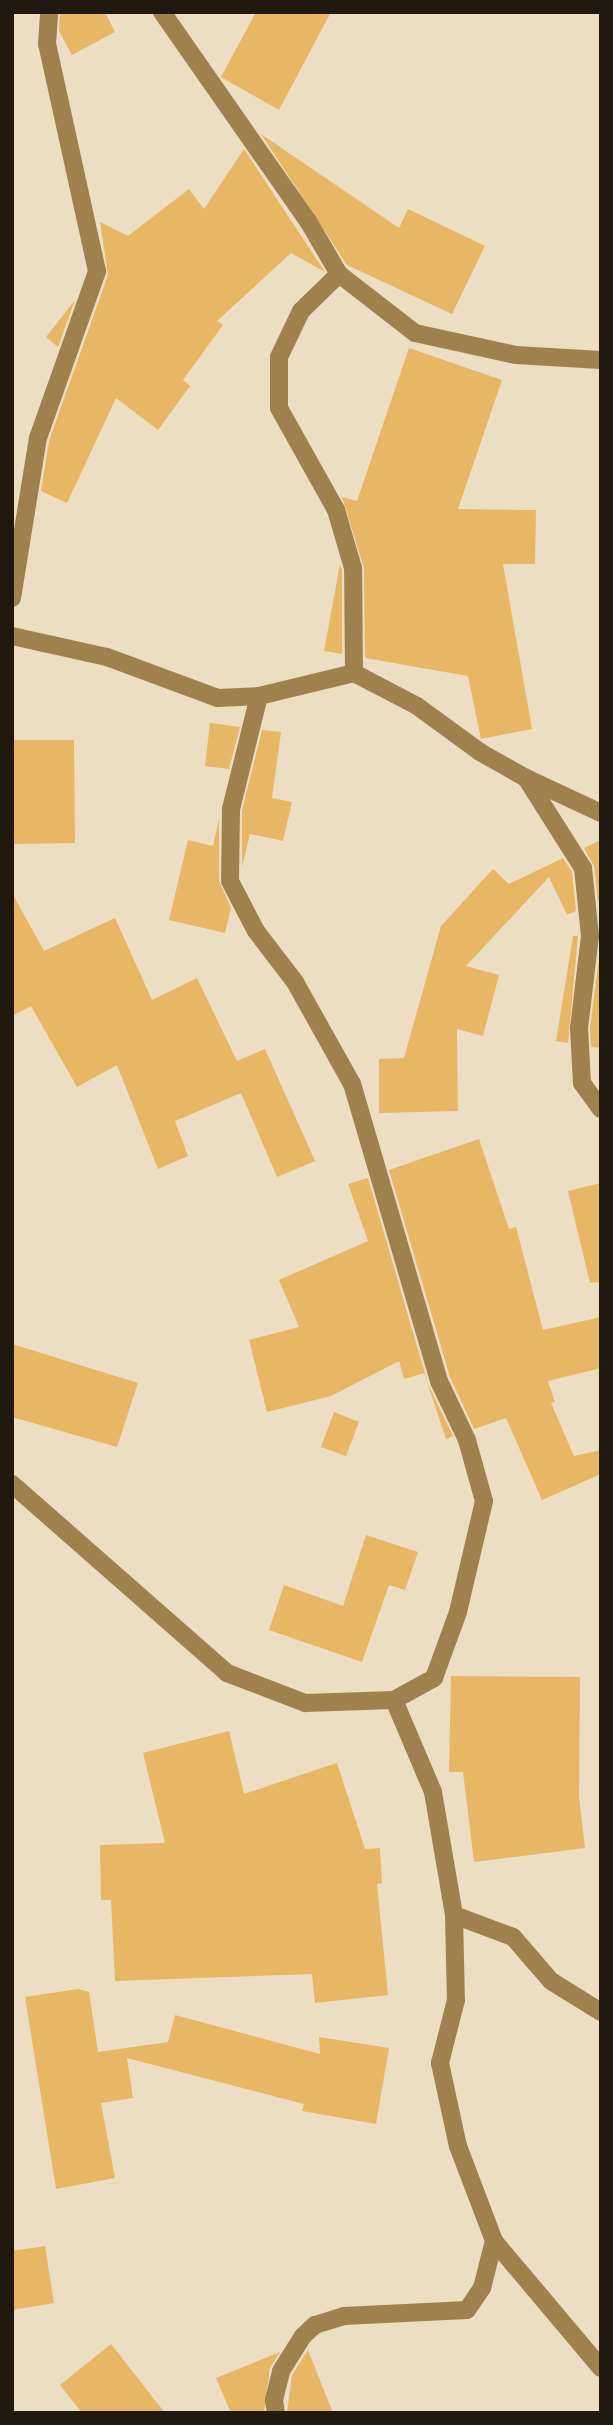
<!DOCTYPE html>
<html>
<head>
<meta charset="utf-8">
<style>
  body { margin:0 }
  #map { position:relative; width:613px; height:2425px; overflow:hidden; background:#edddc3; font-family:"Golos Text",sans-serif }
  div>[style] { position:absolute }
  .building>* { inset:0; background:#e7b766 }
  .minor>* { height:18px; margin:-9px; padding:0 9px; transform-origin:9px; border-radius:9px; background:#9f814e }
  span { translate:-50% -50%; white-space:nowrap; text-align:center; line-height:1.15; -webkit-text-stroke:7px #fff; paint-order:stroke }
  .frame { position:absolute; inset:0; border:14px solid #1f190f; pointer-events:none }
</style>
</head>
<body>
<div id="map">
  <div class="building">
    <i style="clip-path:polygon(60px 12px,105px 12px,115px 32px,72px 55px,59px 31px)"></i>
    <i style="clip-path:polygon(256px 12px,331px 12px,279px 110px,221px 77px)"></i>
    <i style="clip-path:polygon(261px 134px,399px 228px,408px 209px,485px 246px,452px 314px,347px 265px)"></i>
    <i style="clip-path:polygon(244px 149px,325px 272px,291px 253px,217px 321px,223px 325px,183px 380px,190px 386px,158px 430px,116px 398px,67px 503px,41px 491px,49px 441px,108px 275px,100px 222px,128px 236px,189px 189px,204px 209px)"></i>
    <i style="clip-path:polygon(75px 300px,58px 347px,46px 337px)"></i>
    <i style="clip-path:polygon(409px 348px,502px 380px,458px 509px,536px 510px,535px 564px,503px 564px,532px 729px,481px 739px,468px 676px,365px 658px,364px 568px,342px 497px,357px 501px)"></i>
    <i style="clip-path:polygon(340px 564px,342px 570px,342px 654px,324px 651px)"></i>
    <i style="clip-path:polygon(210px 723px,240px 727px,229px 769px,205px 766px)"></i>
    <i style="clip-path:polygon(262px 730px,281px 732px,272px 798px,292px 802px,283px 841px,250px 834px,242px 867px,242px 810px)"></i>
    <i style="clip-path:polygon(12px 740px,74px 740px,75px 843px,12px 844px)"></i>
    <i style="clip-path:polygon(219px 819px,219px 881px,231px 908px,225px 933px,169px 920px,188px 840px,213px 846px)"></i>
    <i style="clip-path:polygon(601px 840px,601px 900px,598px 901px,594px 866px,584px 848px)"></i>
    <i style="clip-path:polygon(563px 858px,572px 872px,576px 911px,567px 915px,549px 877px,466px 966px,499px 975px,483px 1036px,457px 1029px,458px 1111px,379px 1113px,379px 1059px,404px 1058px,441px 926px,493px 869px,509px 884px)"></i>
    <i style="clip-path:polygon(12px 893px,44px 951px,115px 918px,152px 1000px,197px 978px,237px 1061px,265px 1049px,315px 1161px,277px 1177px,241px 1093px,175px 1121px,188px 1156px,158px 1169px,117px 1065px,77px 1087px,31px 1006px,12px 1016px)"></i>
    <i style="clip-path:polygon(573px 936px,578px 936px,568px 1043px,556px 1041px)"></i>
    <i style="clip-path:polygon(601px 942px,601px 1048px,591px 1047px,590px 1028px)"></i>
    <i style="clip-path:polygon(479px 1139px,509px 1229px,516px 1227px,543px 1330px,601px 1317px,601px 1368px,548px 1381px,555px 1402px,551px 1403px,574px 1456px,601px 1450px,601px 1474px,542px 1500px,506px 1418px,474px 1429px,450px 1377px,389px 1170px)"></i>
    <i style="clip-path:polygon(368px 1178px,428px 1384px,453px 1436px,446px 1439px,424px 1373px,404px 1379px,399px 1361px,331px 1396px,267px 1412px,249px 1340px,299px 1327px,279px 1280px,368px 1241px,348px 1184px)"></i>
    <i style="clip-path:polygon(601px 1183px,601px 1282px,590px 1283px,568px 1191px)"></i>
    <i style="clip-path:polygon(12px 1344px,138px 1383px,117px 1447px,12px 1417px)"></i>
    <i style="clip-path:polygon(334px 1412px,359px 1422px,346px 1456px,321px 1447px)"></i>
    <i style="clip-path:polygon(366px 1535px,418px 1552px,405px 1590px,389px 1585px,362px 1662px,269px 1630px,284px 1585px,343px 1606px)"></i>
    <i style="clip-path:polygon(451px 1676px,580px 1677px,579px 1797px,585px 1848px,474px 1862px,463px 1772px,449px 1772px)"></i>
    <i style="clip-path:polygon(229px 1731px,244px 1794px,337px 1763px,365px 1849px,380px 1848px,382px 1883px,377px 1884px,388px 1995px,315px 2003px,312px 1974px,115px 1981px,111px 1900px,101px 1900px,100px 1845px,165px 1843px,143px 1753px)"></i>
    <i style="clip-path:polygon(78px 1989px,89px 1992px,98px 2052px,168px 2042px,175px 2015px,320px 2054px,319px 2037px,389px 2048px,376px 2124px,302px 2111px,304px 2104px,127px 2058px,133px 2098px,101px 2103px,115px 2178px,56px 2189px,25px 1997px)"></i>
    <i style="clip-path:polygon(45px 2246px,54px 2303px,12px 2310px,12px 2251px)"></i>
    <i style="clip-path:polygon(111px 2344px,165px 2413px,82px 2413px,60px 2385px)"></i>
    <i style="clip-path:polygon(308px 2350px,333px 2413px,287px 2413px,292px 2375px)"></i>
    <i style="clip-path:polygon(280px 2352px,270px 2368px,264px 2413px,231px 2413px,216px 2378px)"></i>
  </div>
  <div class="minor">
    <i style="left:162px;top:12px;width:255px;rotate:55.1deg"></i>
    <i style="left:308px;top:221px;width:61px;rotate:59.7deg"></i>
    <i style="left:339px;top:274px;width:96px;rotate:37.8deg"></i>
    <i style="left:415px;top:333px;width:103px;rotate:12.3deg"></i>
    <i style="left:516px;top:355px;width:85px;rotate:3.4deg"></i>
    <i style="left:12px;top:598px;width:162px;rotate:-80.8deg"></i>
    <i style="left:38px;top:438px;width:177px;rotate:-70.5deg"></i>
    <i style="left:97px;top:271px;width:232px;rotate:-102.4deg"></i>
    <i style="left:47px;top:44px;width:32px;rotate:-86deg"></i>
    <i style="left:12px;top:636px;width:97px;rotate:12.5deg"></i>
    <i style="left:107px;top:657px;width:118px;rotate:20.3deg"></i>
    <i style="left:218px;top:698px;width:41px;rotate:-2.8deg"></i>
    <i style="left:259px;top:696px;width:98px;rotate:-13.6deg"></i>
    <i style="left:354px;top:673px;width:105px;rotate:-90.5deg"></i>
    <i style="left:353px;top:568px;width:60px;rotate:-106.3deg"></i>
    <i style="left:336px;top:510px;width:117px;rotate:-119.2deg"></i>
    <i style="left:279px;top:408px;width:51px;rotate:-90deg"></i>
    <i style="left:279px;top:357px;width:51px;rotate:-64.4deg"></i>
    <i style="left:301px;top:311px;width:53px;rotate:-44.2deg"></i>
    <i style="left:354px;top:673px;width:71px;rotate:27.6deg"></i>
    <i style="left:417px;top:706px;width:78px;rotate:36.1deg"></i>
    <i style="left:480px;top:752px;width:53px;rotate:29.5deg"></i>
    <i style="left:526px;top:778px;width:83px;rotate:25deg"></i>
    <i style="left:526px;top:778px;width:107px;rotate:57.7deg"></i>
    <i style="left:583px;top:868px;width:68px;rotate:84.1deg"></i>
    <i style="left:590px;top:936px;width:93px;rotate:96.8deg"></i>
    <i style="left:579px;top:1028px;width:55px;rotate:86.9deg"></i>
    <i style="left:582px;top:1083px;width:32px;rotate:54deg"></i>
    <i style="left:12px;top:1484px;width:286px;rotate:41.3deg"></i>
    <i style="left:227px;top:1673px;width:84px;rotate:21deg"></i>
    <i style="left:305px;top:1703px;width:89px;rotate:-1.9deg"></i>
    <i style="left:394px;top:1700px;width:46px;rotate:-28.8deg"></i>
    <i style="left:434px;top:1678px;width:70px;rotate:-70deg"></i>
    <i style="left:458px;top:1612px;width:114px;rotate:-76.8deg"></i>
    <i style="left:484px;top:1501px;width:63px;rotate:-105.6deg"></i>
    <i style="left:467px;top:1440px;width:65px;rotate:-115.4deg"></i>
    <i style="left:439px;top:1381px;width:309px;rotate:-106.3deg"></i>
    <i style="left:352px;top:1084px;width:117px;rotate:-119.2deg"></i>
    <i style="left:295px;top:982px;width:64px;rotate:-127.4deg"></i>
    <i style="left:256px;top:931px;width:56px;rotate:-117.5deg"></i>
    <i style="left:230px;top:881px;width:72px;rotate:-89.2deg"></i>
    <i style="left:231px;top:809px;width:116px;rotate:-76.1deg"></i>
    <i style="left:394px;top:1700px;width:100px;rotate:67deg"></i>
    <i style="left:433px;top:1792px;width:125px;rotate:80.3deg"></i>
    <i style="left:454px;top:1915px;width:85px;rotate:88.7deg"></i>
    <i style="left:456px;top:2000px;width:65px;rotate:104.3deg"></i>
    <i style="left:440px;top:2063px;width:85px;rotate:77.8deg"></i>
    <i style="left:458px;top:2146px;width:102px;rotate:69.2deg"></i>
    <i style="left:494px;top:2241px;width:166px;rotate:49.9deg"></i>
    <i style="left:454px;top:1915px;width:63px;rotate:20.4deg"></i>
    <i style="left:513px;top:1937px;width:58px;rotate:49.2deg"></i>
    <i style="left:551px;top:1981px;width:59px;rotate:31.8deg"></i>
    <i style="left:276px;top:2413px;width:13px;rotate:-99deg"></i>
    <i style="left:274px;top:2400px;width:30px;rotate:-76deg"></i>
    <i style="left:281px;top:2371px;width:41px;rotate:-57.8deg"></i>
    <i style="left:303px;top:2336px;width:16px;rotate:-43deg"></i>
    <i style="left:315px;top:2325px;width:30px;rotate:-17deg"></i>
    <i style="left:344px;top:2316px;width:123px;rotate:-2.8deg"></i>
    <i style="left:467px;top:2310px;width:27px;rotate:-56deg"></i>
    <i style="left:482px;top:2288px;width:49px;rotate:-75.7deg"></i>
  </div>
  <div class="frame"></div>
</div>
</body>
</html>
